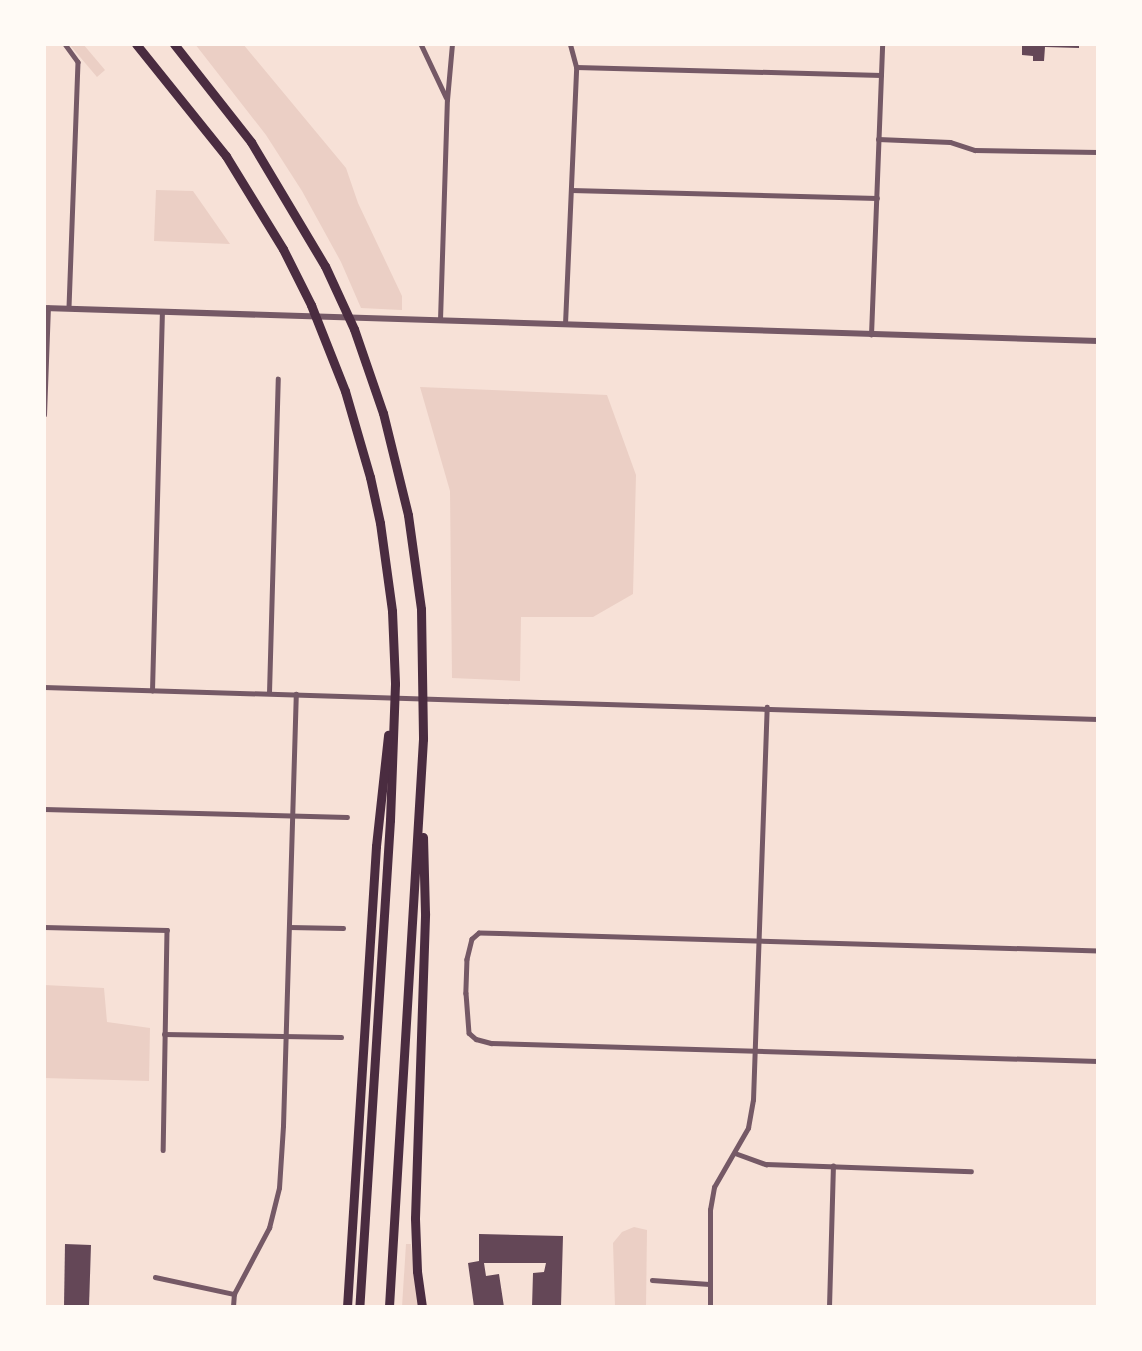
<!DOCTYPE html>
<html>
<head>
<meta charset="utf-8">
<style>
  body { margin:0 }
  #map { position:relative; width:1142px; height:1351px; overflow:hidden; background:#f7e1d7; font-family:Bitter,serif }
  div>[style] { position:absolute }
  .green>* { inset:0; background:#ebcfc5 }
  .building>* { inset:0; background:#644757 }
  .minor>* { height:4.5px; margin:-2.25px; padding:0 2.25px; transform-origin:2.25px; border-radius:2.25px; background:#755966 }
  .tertiary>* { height:6px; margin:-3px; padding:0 3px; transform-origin:3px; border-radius:3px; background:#755966 }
  .motorway>* { height:9px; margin:-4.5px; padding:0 4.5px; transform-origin:4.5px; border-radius:4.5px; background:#4a2c40 }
  span { translate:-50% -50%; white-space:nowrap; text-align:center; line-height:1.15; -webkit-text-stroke:7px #fffaf5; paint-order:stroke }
  .frame { position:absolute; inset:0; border:46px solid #fffaf5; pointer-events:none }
</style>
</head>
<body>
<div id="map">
  <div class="green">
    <i style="clip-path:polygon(69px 44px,83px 44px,105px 70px,97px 77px)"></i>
    <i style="clip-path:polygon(195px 44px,243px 44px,346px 168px,358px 203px,402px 296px,402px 310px,361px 308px,341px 262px,302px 191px,266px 135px)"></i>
    <i style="clip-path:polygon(156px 190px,193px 191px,230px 244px,154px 241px)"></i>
    <i style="clip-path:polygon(420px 387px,607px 395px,636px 475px,633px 594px,593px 617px,521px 617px,520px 681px,452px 678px,450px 491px)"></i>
    <i style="clip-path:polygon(44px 985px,104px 988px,107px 1022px,150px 1028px,149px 1081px,44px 1078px)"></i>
    <i style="clip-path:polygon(634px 1227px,647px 1230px,646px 1307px,615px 1307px,613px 1243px,622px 1232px)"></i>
    <i style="clip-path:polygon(406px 1244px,411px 1244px,419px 1307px,402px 1307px)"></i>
  </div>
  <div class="building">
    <i style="clip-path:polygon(1022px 44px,1079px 44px,1079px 48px,1045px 47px,1044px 61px,1033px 61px,1033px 56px,1022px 55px)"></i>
    <i style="clip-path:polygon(479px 1234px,563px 1236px,561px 1307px,532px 1307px,533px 1273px,544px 1272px,546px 1263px,484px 1263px,486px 1276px,499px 1274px,504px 1307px,474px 1307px,468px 1263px,479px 1261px)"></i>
    <i style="clip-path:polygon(65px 1244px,91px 1245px,89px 1307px,64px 1307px)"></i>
  </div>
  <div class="minor">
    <i style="left:65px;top:44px;width:22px;rotate:54deg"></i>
    <i style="left:78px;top:62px;width:246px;rotate:92.1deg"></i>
    <i style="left:421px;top:44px;width:59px;rotate:64.7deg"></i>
    <i style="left:576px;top:67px;width:305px;rotate:1.5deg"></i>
    <i style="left:878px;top:139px;width:72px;rotate:2.4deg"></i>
    <i style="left:950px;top:142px;width:26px;rotate:18deg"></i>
    <i style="left:975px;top:150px;width:123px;rotate:0.9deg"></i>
    <i style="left:571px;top:190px;width:306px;rotate:1.5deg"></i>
    <i style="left:440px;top:320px;width:220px;rotate:-88.2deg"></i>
    <i style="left:447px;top:100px;width:56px;rotate:-84.9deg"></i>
    <i style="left:565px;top:324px;width:257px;rotate:-87.5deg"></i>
    <i style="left:576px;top:67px;width:24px;rotate:-105deg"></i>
    <i style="left:871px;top:335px;width:291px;rotate:-87.8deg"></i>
    <i style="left:44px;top:415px;width:107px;rotate:-87.9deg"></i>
    <i style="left:44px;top:687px;width:1054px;rotate:1.74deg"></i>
    <i style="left:152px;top:691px;width:379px;rotate:-88.5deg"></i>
    <i style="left:269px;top:693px;width:314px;rotate:-88.4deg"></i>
    <i style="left:44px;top:809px;width:303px;rotate:1.5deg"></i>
    <i style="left:44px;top:927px;width:123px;rotate:1.4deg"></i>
    <i style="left:167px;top:930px;width:220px;rotate:91deg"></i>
    <i style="left:289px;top:927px;width:54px;rotate:1.1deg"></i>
    <i style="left:1098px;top:951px;width:619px;rotate:-178.33deg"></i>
    <i style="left:479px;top:933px;width:9px;rotate:139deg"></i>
    <i style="left:472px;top:939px;width:21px;rotate:104deg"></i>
    <i style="left:467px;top:959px;width:34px;rotate:92deg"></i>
    <i style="left:466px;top:993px;width:40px;rotate:85.7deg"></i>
    <i style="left:469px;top:1033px;width:9px;rotate:41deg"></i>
    <i style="left:476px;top:1039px;width:16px;rotate:15deg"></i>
    <i style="left:491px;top:1043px;width:607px;rotate:1.7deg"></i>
    <i style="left:164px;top:1034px;width:177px;rotate:1deg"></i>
    <i style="left:735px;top:1153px;width:33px;rotate:20deg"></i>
    <i style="left:766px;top:1164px;width:205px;rotate:2deg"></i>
    <i style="left:155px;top:1277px;width:81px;rotate:12.1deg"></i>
    <i style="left:652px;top:1280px;width:57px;rotate:4deg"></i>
    <i style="left:233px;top:1307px;width:13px;rotate:-86deg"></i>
    <i style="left:234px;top:1294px;width:75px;rotate:-62.1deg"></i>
    <i style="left:269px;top:1228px;width:41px;rotate:-76deg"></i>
    <i style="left:279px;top:1188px;width:62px;rotate:-86.3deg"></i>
    <i style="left:283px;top:1126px;width:432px;rotate:-88.3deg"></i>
    <i style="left:710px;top:1307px;width:97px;rotate:-90deg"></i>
    <i style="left:710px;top:1210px;width:23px;rotate:-80deg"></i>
    <i style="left:714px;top:1187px;width:68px;rotate:-60deg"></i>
    <i style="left:748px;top:1128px;width:28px;rotate:-80deg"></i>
    <i style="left:753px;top:1100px;width:393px;rotate:-88deg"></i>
    <i style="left:829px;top:1307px;width:141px;rotate:-88.4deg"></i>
  </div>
  <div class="tertiary">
    <i style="left:44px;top:308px;width:1055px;rotate:1.79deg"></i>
  </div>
  <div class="motorway">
    <i style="left:136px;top:44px;width:144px;rotate:51.2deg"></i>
    <i style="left:226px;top:156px;width:109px;rotate:58.5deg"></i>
    <i style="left:283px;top:249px;width:63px;rotate:63.4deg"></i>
    <i style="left:311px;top:305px;width:92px;rotate:68.4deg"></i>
    <i style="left:345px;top:391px;width:90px;rotate:73.8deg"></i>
    <i style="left:370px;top:477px;width:47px;rotate:77.7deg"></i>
    <i style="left:380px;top:523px;width:89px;rotate:82.2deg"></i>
    <i style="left:392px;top:611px;width:73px;rotate:87.6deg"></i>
    <i style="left:395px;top:684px;width:136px;rotate:92.1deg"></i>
    <i style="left:390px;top:820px;width:488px;rotate:93.6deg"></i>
    <i style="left:174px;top:44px;width:125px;rotate:51.8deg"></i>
    <i style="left:251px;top:142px;width:144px;rotate:59.2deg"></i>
    <i style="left:325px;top:266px;width:69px;rotate:65.3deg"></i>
    <i style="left:354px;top:329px;width:89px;rotate:71deg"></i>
    <i style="left:383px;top:413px;width:105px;rotate:76.2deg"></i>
    <i style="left:408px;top:515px;width:95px;rotate:82.1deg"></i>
    <i style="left:421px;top:609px;width:130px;rotate:89.1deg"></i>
    <i style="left:423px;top:739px;width:569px;rotate:93.43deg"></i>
    <i style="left:347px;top:1307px;width:462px;rotate:-86.4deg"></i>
    <i style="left:376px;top:846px;width:112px;rotate:-83.8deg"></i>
    <i style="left:422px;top:1307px;width:36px;rotate:-98deg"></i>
    <i style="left:417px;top:1271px;width:53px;rotate:-92.2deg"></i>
    <i style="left:415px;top:1218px;width:305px;rotate:-88.1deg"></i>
    <i style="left:425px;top:913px;width:76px;rotate:-91.5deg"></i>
  </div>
  <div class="frame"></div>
</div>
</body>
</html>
